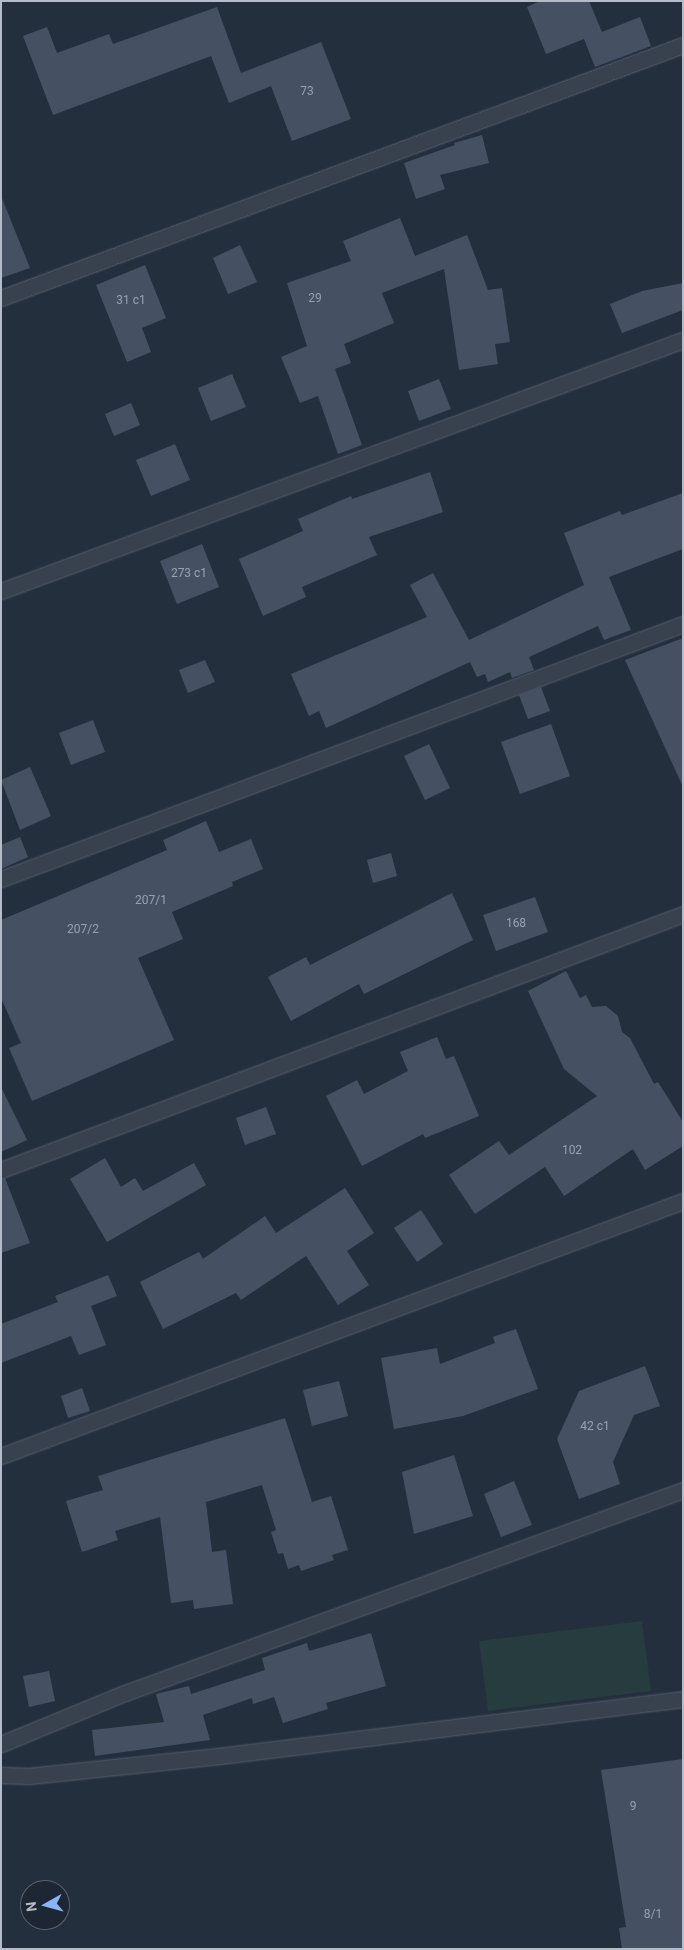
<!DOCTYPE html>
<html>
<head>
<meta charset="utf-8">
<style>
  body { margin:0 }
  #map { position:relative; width:684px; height:1950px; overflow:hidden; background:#242f3e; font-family:Roboto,sans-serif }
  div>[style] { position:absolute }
  .green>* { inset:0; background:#263c3f }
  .building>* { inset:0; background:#455162 }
  .roads { filter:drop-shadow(0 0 1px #565f6c) drop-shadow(0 0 1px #565f6c) }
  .service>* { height:15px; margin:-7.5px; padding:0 7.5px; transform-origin:7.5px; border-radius:7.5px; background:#38414e }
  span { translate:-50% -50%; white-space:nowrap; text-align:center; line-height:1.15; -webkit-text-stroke:4px #1d2633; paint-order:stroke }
  .number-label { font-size:12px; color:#98a1af }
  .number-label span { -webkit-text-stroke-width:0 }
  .frame { position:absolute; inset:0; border:2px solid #b4bcc9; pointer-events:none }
  .north { position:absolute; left:20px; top:1880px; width:50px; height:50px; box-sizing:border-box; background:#1d2633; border:1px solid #59626f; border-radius:50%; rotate:263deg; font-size:14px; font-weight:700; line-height:20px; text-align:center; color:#b4bcc9 }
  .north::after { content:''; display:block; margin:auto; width:18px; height:22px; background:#8ab4f8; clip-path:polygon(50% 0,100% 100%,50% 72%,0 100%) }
</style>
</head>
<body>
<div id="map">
  <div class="green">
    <i style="clip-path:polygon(642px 1621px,651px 1691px,488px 1711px,479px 1641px)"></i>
  </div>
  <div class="building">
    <i style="clip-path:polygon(540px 1px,589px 1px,602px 32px,640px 17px,651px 46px,595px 67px,584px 39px,546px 54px,527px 7px)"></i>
    <i style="clip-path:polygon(217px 7px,241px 73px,321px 42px,351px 119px,292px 141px,271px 86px,229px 103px,211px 56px,53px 115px,23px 36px,47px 27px,57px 53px,109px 34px,113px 44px)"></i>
    <i style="clip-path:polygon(482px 135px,489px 163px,440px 175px,445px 189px,416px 199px,404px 163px,455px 145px,454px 143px)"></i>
    <i style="clip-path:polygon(1px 196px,30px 268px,1px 278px)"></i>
    <i style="clip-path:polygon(400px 218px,415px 256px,467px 235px,488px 290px,502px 288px,510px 342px,495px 344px,498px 364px,459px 370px,444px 269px,382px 293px,394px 323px,344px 344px,351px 363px,335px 369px,362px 445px,338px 454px,318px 396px,300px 403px,281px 357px,307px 346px,287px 283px,351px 261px,343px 241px)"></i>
    <i style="clip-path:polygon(240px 245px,257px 282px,228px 294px,213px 258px)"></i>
    <i style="clip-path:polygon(145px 265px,166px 318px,142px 328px,151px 352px,127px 362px,96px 285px)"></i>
    <i style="clip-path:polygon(683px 283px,683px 310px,622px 333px,610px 304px,642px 291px)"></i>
    <i style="clip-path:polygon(232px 374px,246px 407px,211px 421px,198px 388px)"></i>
    <i style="clip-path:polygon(439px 379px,451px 409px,419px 421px,408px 391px)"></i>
    <i style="clip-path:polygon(131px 403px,140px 425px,114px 436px,105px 414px)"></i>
    <i style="clip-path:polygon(175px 444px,190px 480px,151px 496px,136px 460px)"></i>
    <i style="clip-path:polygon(430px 472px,443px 512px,369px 537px,377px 555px,302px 587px,306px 597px,263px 616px,239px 559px,303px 531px,298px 519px,351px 496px,352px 499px)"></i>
    <i style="clip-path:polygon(683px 493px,683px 549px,609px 577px,631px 630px,604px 640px,598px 626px,529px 657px,534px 670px,512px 678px,510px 672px,488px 682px,485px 674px,477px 677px,470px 662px,326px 728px,319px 711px,309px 716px,291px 674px,427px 617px,410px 585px,433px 573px,469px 640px,584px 585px,564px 533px,620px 511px,622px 515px)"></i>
    <i style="clip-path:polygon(202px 544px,219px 587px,177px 604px,160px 561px)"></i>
    <i style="clip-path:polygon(683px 638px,683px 787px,625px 660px)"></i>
    <i style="clip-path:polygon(205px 660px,215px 682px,188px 693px,179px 670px)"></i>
    <i style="clip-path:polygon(541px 687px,550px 711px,528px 719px,519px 695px)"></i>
    <i style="clip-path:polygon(93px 720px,105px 752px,71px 765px,59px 733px)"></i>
    <i style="clip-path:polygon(551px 724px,570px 776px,520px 794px,501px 742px)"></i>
    <i style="clip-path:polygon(429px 744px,450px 788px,425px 800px,404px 756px)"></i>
    <i style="clip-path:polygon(30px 767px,51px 816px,20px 830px,1px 780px)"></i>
    <i style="clip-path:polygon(206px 821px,219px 852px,251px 839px,263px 869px,232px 882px,233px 886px,172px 912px,183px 939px,138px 958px,174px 1040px,32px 1101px,9px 1048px,21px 1043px,1px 998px,1px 920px,167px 850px,163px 840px)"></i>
    <i style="clip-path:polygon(20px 837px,28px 857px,1px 869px,1px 845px)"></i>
    <i style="clip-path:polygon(391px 853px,397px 876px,373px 883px,367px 860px)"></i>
    <i style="clip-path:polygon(452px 893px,473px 940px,364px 994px,359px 984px,291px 1021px,268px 977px,306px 957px,310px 965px)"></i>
    <i style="clip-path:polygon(535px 897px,548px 932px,496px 951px,483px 915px)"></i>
    <i style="clip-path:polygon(566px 971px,580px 998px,586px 995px,592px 1007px,606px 1006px,618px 1016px,622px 1032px,630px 1038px,654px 1084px,658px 1082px,683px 1122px,683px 1146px,645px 1170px,633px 1149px,564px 1196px,545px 1167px,475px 1214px,449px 1175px,499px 1141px,509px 1155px,597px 1096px,564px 1069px,528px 991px)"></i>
    <i style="clip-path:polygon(437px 1037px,446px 1059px,454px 1056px,479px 1116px,425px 1138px,423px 1134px,362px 1166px,326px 1096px,357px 1080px,364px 1094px,408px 1071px,400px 1052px)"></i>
    <i style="clip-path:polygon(1px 1087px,27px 1140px,1px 1152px)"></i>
    <i style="clip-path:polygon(266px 1107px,276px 1134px,245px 1145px,236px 1118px)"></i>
    <i style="clip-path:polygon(105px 1158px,121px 1187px,135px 1178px,143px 1191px,194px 1163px,206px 1185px,107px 1242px,70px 1179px)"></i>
    <i style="clip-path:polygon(5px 1178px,30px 1243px,1px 1253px,1px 1179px)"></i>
    <i style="clip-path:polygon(345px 1188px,374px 1233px,347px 1251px,369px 1285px,338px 1305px,306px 1256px,241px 1300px,236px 1293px,163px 1329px,140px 1282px,199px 1252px,203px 1259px,265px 1216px,276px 1233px)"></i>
    <i style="clip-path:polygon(421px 1210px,443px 1244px,417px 1262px,394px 1228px)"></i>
    <i style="clip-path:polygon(108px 1275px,117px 1296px,91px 1306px,106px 1345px,79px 1355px,71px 1336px,1px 1363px,1px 1324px,58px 1302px,55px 1296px)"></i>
    <i style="clip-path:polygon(516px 1329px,538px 1389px,463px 1416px,394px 1429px,381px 1358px,437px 1348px,440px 1364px,495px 1343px,493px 1337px)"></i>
    <i style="clip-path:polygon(645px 1366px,660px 1406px,634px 1415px,613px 1462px,620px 1484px,579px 1499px,557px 1439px,579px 1391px)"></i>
    <i style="clip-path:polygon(339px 1381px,348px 1416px,312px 1426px,303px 1390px)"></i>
    <i style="clip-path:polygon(82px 1388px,90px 1411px,68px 1418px,61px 1396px)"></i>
    <i style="clip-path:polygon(285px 1418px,312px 1502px,331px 1496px,348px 1550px,332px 1555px,334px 1560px,301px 1571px,299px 1565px,288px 1569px,283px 1553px,278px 1554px,271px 1532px,276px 1530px,262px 1485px,206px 1502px,212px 1552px,226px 1550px,233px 1604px,194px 1609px,193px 1600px,171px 1603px,160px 1517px,115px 1531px,118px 1540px,82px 1552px,66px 1501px,103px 1490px,98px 1476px)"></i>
    <i style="clip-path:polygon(454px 1455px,473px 1516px,414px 1534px,402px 1472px)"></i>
    <i style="clip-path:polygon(514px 1481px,532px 1525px,501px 1537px,484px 1494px)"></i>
    <i style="clip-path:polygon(371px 1633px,386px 1686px,326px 1703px,328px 1709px,283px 1723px,274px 1697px,253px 1704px,252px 1698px,203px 1715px,210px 1740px,95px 1756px,92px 1730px,164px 1722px,156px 1694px,189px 1686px,191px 1694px,265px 1670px,262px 1658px,307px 1643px,309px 1651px)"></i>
    <i style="clip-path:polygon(49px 1671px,55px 1701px,29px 1707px,23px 1676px)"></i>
    <i style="clip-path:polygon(683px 1759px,683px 1949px,622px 1949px,619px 1928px,626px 1927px,601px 1770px)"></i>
  </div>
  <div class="roads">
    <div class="service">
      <i style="left:1px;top:298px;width:727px;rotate:-20.35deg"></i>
      <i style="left:1px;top:591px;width:727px;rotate:-20.21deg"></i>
      <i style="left:1px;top:879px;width:728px;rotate:-20.5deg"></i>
      <i style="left:1px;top:1170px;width:728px;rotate:-20.57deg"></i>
      <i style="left:1px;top:1456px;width:728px;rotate:-20.5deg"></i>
      <i style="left:1px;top:1744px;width:134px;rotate:-22.4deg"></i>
      <i style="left:125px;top:1693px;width:594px;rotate:-19.99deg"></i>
      <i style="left:1px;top:1775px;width:28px;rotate:2deg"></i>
      <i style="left:29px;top:1776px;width:191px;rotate:-6deg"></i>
      <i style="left:219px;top:1756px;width:467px;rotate:-7deg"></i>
    </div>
  </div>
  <div class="number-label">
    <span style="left:307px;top:92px">73</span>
    <span style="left:315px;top:299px">29</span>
    <span style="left:131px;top:301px">31 с1</span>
    <span style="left:189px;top:574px">273 с1</span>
    <span style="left:151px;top:901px">207/1</span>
    <span style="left:516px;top:924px">168</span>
    <span style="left:83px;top:930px">207/2</span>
    <span style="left:572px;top:1151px">102</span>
    <span style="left:595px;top:1427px">42 с1</span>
    <span style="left:633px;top:1807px">9</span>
    <span style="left:653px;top:1915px">8/1</span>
  </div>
  <div class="frame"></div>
  <div class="north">N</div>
</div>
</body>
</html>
